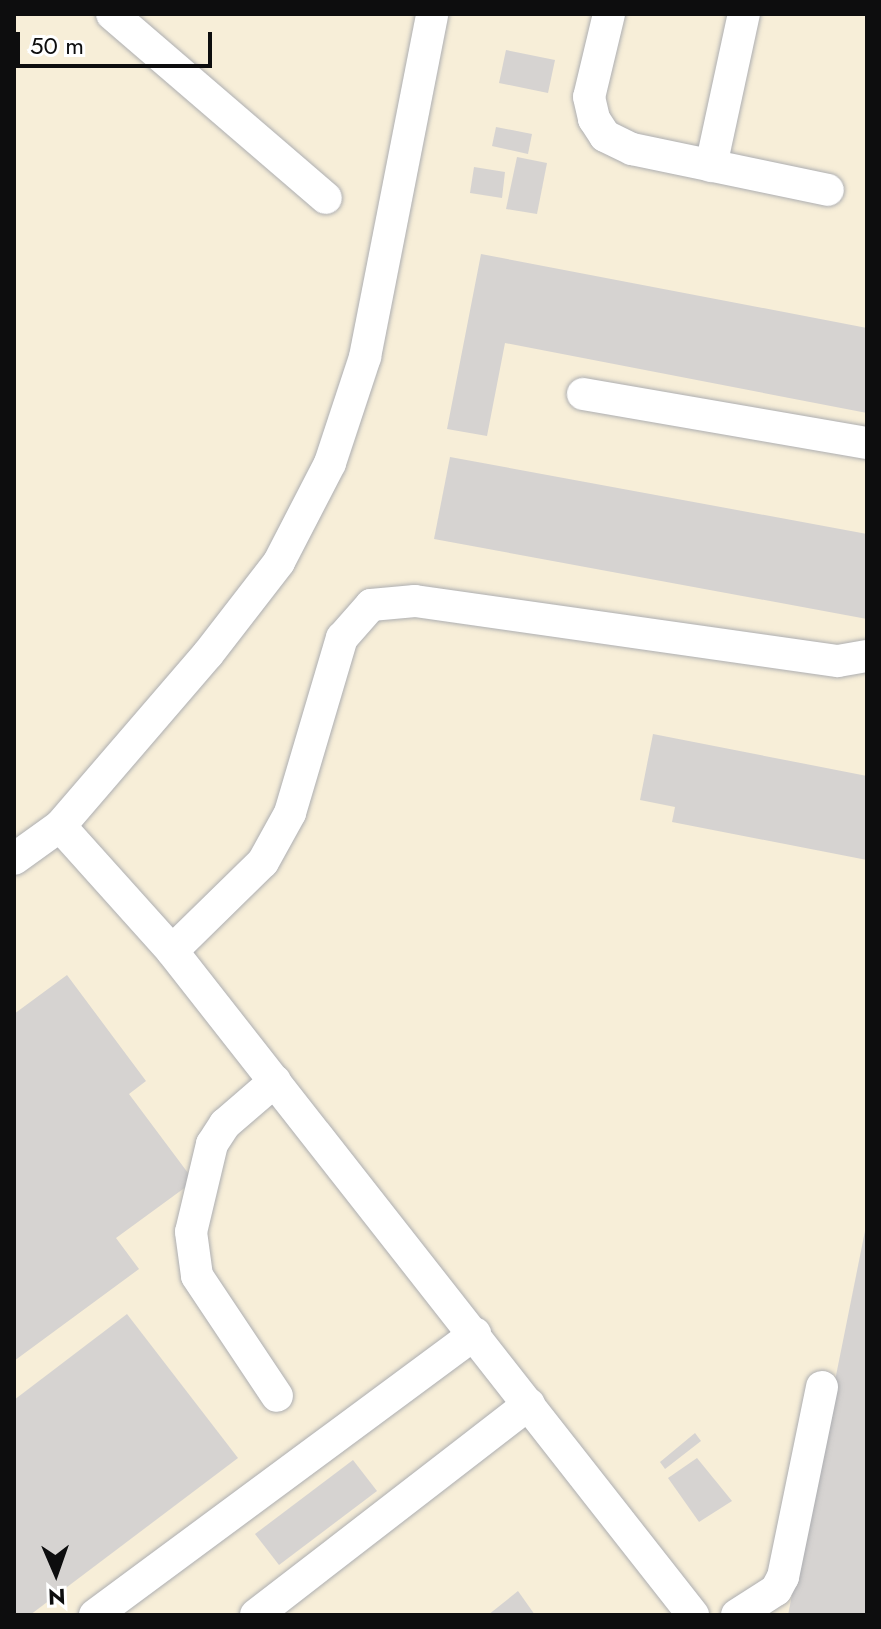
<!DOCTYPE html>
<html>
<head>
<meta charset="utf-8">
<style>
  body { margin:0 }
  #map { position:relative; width:881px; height:1629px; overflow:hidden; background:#f7f8fb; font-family:Jost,sans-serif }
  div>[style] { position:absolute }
  .commercial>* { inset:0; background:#f7eed8 }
  .building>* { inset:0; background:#d6d3d1 }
  .roads { filter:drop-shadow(0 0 2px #adaeb1) drop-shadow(0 0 2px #adaeb1) }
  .minor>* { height:32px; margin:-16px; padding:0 16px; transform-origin:16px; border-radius:16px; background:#fff }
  span { translate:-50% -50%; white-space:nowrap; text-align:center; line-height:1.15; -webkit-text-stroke:7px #fff; paint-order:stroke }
  .frame { position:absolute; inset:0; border:16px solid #0d0d0e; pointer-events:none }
  .north { position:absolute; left:16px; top:1533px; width:80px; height:80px; -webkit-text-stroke:6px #fff; paint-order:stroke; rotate:178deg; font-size:22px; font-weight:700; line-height:32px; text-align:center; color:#0d0d0e }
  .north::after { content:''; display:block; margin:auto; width:28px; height:36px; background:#0d0d0e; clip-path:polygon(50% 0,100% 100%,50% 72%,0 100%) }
  .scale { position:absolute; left:16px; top:32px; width:196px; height:36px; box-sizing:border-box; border:4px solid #0d0d0e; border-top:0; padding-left:10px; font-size:24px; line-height:28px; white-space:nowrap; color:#0d0d0e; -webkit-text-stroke:6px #fff; paint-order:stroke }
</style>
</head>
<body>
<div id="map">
  <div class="commercial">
    <i style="clip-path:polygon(14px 14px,867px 14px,867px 1615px,14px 1615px)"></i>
  </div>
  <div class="building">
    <i style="clip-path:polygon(506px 50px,555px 60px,548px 93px,499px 83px)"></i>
    <i style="clip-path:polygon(496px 127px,532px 134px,528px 154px,492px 146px)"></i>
    <i style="clip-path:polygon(517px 157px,547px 163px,537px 214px,506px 209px)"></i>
    <i style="clip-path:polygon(474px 167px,505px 172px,502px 198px,470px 193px)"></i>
    <i style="clip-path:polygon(481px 254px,867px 328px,867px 413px,505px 343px,487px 436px,447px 429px)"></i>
    <i style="clip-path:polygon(450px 457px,867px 534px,867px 619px,434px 539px)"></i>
    <i style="clip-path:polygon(653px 734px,867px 776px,867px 860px,672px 822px,675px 807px,640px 800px)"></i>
    <i style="clip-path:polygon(67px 975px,146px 1081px,129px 1094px,194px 1181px,116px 1238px,139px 1269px,14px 1361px,14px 1014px)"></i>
    <i style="clip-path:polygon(866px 1226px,867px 1615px,788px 1615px)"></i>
    <i style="clip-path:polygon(127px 1314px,238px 1458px,30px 1615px,14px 1615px,14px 1400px)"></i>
    <i style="clip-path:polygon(695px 1433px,701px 1441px,665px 1469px,660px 1462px)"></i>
    <i style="clip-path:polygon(697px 1458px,732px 1501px,699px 1522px,668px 1478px)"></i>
    <i style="clip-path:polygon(353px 1460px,377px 1491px,279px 1565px,255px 1534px)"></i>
    <i style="clip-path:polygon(518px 1591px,535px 1615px,488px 1615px)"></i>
  </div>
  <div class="roads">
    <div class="minor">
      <i style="left:112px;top:14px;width:282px;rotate:40.7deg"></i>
      <i style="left:609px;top:14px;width:85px;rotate:103.5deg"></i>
      <i style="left:589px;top:97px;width:23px;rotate:77deg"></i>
      <i style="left:594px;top:119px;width:20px;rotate:57deg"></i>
      <i style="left:605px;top:136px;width:30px;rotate:26deg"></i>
      <i style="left:632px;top:149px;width:200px;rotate:11.8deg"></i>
      <i style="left:711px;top:166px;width:156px;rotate:-77.8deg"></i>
      <i style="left:583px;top:394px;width:288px;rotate:9.8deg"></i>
      <i style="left:60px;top:826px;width:168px;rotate:48.1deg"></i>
      <i style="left:172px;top:951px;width:844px;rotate:51.88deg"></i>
      <i style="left:14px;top:859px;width:57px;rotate:-35.7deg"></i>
      <i style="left:60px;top:826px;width:227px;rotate:-49.3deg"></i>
      <i style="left:208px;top:654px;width:116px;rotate:-52.3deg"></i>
      <i style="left:279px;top:562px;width:111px;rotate:-62.7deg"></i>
      <i style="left:330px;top:463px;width:112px;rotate:-71.7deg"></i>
      <i style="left:365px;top:357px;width:349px;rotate:-78.9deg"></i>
      <i style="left:172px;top:951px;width:127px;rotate:-44.4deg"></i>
      <i style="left:263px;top:862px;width:56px;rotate:-61.1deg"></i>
      <i style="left:290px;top:813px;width:183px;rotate:-73.5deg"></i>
      <i style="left:342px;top:638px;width:44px;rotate:-48.7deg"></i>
      <i style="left:371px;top:605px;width:44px;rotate:-5.2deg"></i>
      <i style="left:415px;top:601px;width:427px;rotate:8.1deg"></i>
      <i style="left:838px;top:661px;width:29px;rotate:-10deg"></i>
      <i style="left:275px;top:1081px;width:66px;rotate:139.3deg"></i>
      <i style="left:225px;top:1124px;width:24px;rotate:123deg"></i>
      <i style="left:212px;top:1144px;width:90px;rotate:103.4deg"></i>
      <i style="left:191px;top:1232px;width:44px;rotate:82.2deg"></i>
      <i style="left:197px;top:1276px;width:144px;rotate:56.3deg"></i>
      <i style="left:95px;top:1615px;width:473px;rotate:-36.5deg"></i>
      <i style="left:256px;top:1615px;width:345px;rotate:-37.7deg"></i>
      <i style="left:737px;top:1615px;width:46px;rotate:-32.7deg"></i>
      <i style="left:776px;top:1590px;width:15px;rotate:-62deg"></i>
      <i style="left:783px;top:1577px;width:194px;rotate:-78.4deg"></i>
    </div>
  </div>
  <div class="frame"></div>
  <div class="north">N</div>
  <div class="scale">50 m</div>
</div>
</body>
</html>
